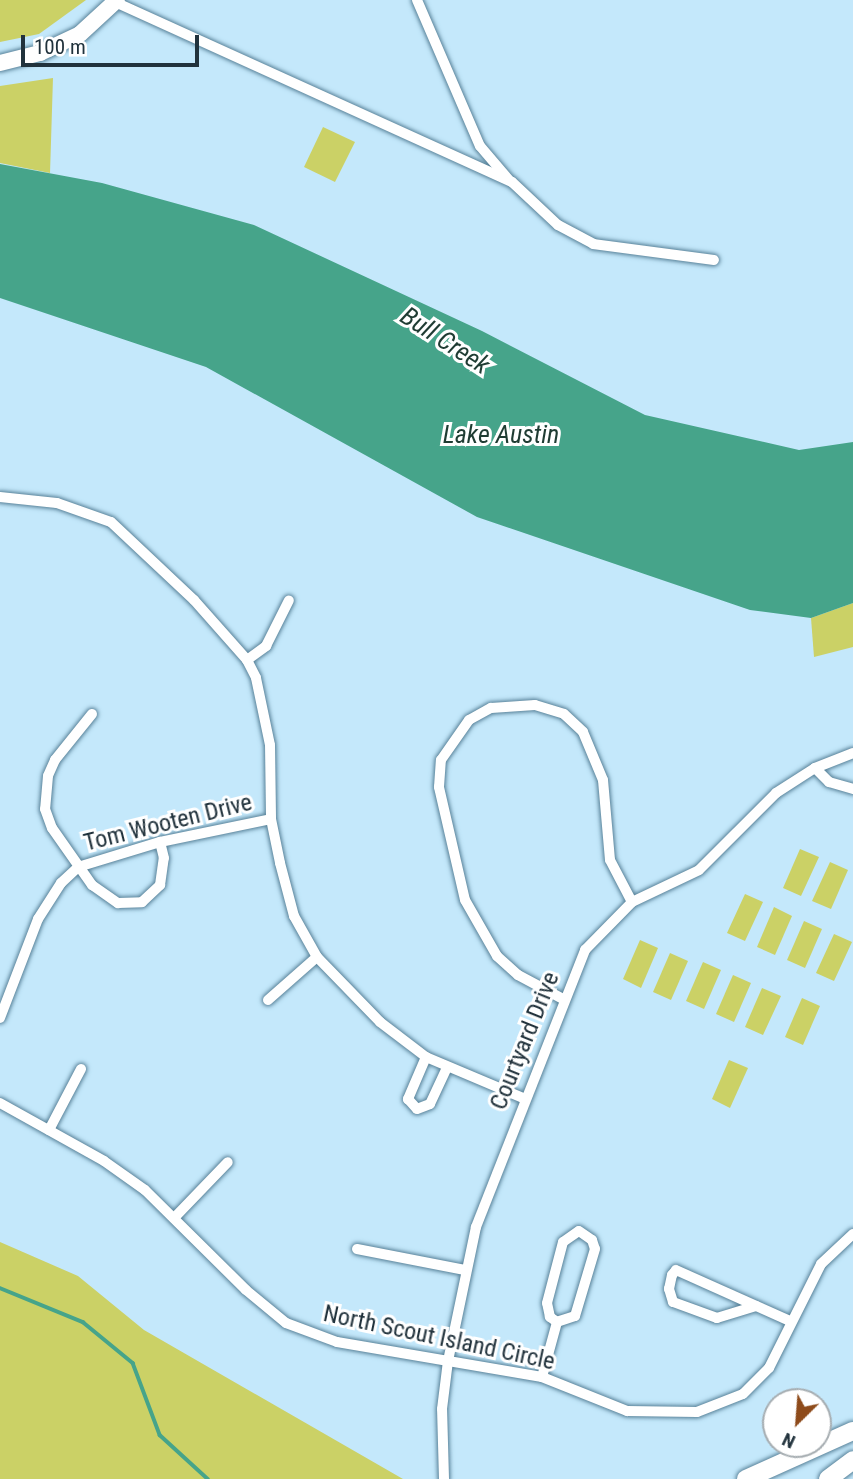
<!DOCTYPE html>
<html>
<head>
<meta charset="utf-8">
<style>
  body { margin:0 }
  #map { position:relative; width:853px; height:1479px; overflow:hidden; background:#c4e8fb; font-family:"Roboto Condensed",sans-serif }
  div>[style] { position:absolute }
  .green>* { inset:0; background:#cbd166 }
  .water>* { inset:0; background:#46a48a }
  .stream>* { height:3.5px; margin:-1.75px; padding:0 1.75px; transform-origin:1.75px; border-radius:1.75px; background:#46a48a }
  .roads { filter:drop-shadow(0 0 2px #588299) drop-shadow(0 0 2px #588299) }
  .minor>* { height:10px; margin:-5px; padding:0 5px; transform-origin:5px; border-radius:5px; background:#fff }
  .primary>* { height:16px; margin:-8px; padding:0 8px; transform-origin:8px; border-radius:8px; background:#fff }
  .trunk>* { height:18px; margin:-9px; padding:0 9px; transform-origin:9px; border-radius:9px; background:#fff }
  span { translate:-50% -50%; white-space:nowrap; text-align:center; line-height:1.15; -webkit-text-stroke:6px #fff; paint-order:stroke }
  .street-label { font-size:24px; color:#21323c }
  .water-label { font-size:26px; color:#1f3c33; font-style:italic }
  .north { position:absolute; left:762px; top:1388px; width:70px; height:70px; box-sizing:border-box; background:#fff; border:2px solid #a6adb1; border-radius:50%; rotate:205deg; font-size:19px; font-weight:700; line-height:28px; text-align:center; color:#21323c }
  .north::after { content:''; display:block; margin:auto; width:24px; height:32px; background:#8e4b1b; clip-path:polygon(50% 0,100% 100%,50% 72%,0 100%) }
  .scale { position:absolute; left:21px; top:35px; width:178px; height:32px; box-sizing:border-box; border:4px solid #21323c; border-top:0; padding-left:9px; font-size:21px; line-height:24px; white-space:nowrap; color:#21323c; -webkit-text-stroke:5px #fff; paint-order:stroke }
</style>
</head>
<body>
<div id="map">
  <div class="green">
    <i style="clip-path:polygon(0 0,86px 0,39px 34px,0 42px)"></i>
    <i style="clip-path:polygon(53px 78px,50px 173px,0 163px,0 86px)"></i>
    <i style="clip-path:polygon(323px 127px,355px 142px,335px 182px,304px 167px)"></i>
    <i style="clip-path:polygon(853px 603px,853px 647px,814px 657px,811px 618px)"></i>
    <i style="clip-path:polygon(800px 849px,819px 857px,801px 896px,783px 888px)"></i>
    <i style="clip-path:polygon(830px 862px,848px 870px,831px 909px,812px 901px)"></i>
    <i style="clip-path:polygon(745px 894px,763px 902px,745px 941px,727px 933px)"></i>
    <i style="clip-path:polygon(774px 907px,792px 916px,775px 955px,757px 947px)"></i>
    <i style="clip-path:polygon(804px 921px,822px 929px,805px 968px,787px 960px)"></i>
    <i style="clip-path:polygon(834px 934px,852px 942px,834px 981px,816px 973px)"></i>
    <i style="clip-path:polygon(640px 940px,658px 948px,641px 988px,623px 979px)"></i>
    <i style="clip-path:polygon(670px 953px,688px 961px,671px 1000px,653px 992px)"></i>
    <i style="clip-path:polygon(703px 962px,721px 970px,704px 1009px,686px 1001px)"></i>
    <i style="clip-path:polygon(733px 975px,751px 983px,734px 1022px,716px 1014px)"></i>
    <i style="clip-path:polygon(762px 988px,781px 996px,763px 1035px,745px 1027px)"></i>
    <i style="clip-path:polygon(802px 998px,820px 1006px,803px 1045px,785px 1037px)"></i>
    <i style="clip-path:polygon(729px 1060px,748px 1068px,730px 1108px,712px 1099px)"></i>
    <i style="clip-path:polygon(0 1242px,78px 1276px,144px 1330px,403px 1479px,0 1479px)"></i>
  </div>
  <div class="water">
    <i style="clip-path:polygon(0 164px,102px 183px,254px 225px,482px 331px,645px 415px,799px 450px,853px 442px,853px 603px,811px 618px,750px 610px,477px 517px,206px 367px,0 298px)"></i>
  </div>
  <div class="stream">
    <i style="left:0;top:1288px;width:90px;rotate:22.3deg"></i>
    <i style="left:83px;top:1322px;width:65px;rotate:39.4deg"></i>
    <i style="left:133px;top:1363px;width:77px;rotate:69.4deg"></i>
    <i style="left:160px;top:1435px;width:65px;rotate:42.5deg"></i>
  </div>
  <div class="roads">
    <div class="minor">
      <i style="left:417px;top:0;width:159px;rotate:66.7deg"></i>
      <i style="left:480px;top:146px;width:45px;rotate:49.5deg"></i>
      <i style="left:115px;top:2px;width:436px;rotate:24.4deg"></i>
      <i style="left:512px;top:182px;width:63px;rotate:43.1deg"></i>
      <i style="left:558px;top:225px;width:40px;rotate:28deg"></i>
      <i style="left:593px;top:244px;width:122px;rotate:7.5deg"></i>
      <i style="left:0;top:497px;width:57px;rotate:6deg"></i>
      <i style="left:57px;top:503px;width:57px;rotate:19.4deg"></i>
      <i style="left:111px;top:522px;width:114px;rotate:43.2deg"></i>
      <i style="left:194px;top:600px;width:80px;rotate:48.5deg"></i>
      <i style="left:247px;top:660px;width:20px;rotate:63deg"></i>
      <i style="left:256px;top:678px;width:68px;rotate:78.2deg"></i>
      <i style="left:270px;top:745px;width:74px;rotate:89.2deg"></i>
      <i style="left:271px;top:819px;width:45px;rotate:78.4deg"></i>
      <i style="left:280px;top:863px;width:55px;rotate:75.2deg"></i>
      <i style="left:294px;top:916px;width:47px;rotate:60.7deg"></i>
      <i style="left:317px;top:957px;width:91px;rotate:45.9deg"></i>
      <i style="left:380px;top:1022px;width:58px;rotate:37.3deg"></i>
      <i style="left:426px;top:1057px;width:105px;rotate:22.9deg"></i>
      <i style="left:247px;top:660px;width:24px;rotate:-36deg"></i>
      <i style="left:266px;top:646px;width:51px;rotate:-63.4deg"></i>
      <i style="left:92px;top:714px;width:59px;rotate:128.8deg"></i>
      <i style="left:55px;top:760px;width:17px;rotate:114deg"></i>
      <i style="left:48px;top:776px;width:33px;rotate:95deg"></i>
      <i style="left:45px;top:809px;width:20px;rotate:70deg"></i>
      <i style="left:52px;top:828px;width:70px;rotate:54.9deg"></i>
      <i style="left:92px;top:885px;width:32px;rotate:35deg"></i>
      <i style="left:118px;top:903px;width:24px;rotate:-2deg"></i>
      <i style="left:142px;top:902px;width:25px;rotate:-43deg"></i>
      <i style="left:160px;top:885px;width:27px;rotate:-82deg"></i>
      <i style="left:164px;top:858px;width:16px;rotate:-104deg"></i>
      <i style="left:815px;top:768px;width:20px;rotate:45deg"></i>
      <i style="left:829px;top:782px;width:25px;rotate:16deg"></i>
      <i style="left:563px;top:999px;width:51px;rotate:-151.9deg"></i>
      <i style="left:518px;top:975px;width:28px;rotate:-138deg"></i>
      <i style="left:497px;top:956px;width:64px;rotate:-119.7deg"></i>
      <i style="left:465px;top:900px;width:116px;rotate:-103deg"></i>
      <i style="left:439px;top:787px;width:27px;rotate:-86deg"></i>
      <i style="left:441px;top:760px;width:49px;rotate:-55deg"></i>
      <i style="left:469px;top:720px;width:25px;rotate:-29deg"></i>
      <i style="left:491px;top:708px;width:44px;rotate:-3.9deg"></i>
      <i style="left:535px;top:705px;width:30px;rotate:17deg"></i>
      <i style="left:564px;top:714px;width:26px;rotate:43deg"></i>
      <i style="left:583px;top:732px;width:52px;rotate:67.4deg"></i>
      <i style="left:603px;top:780px;width:80px;rotate:85deg"></i>
      <i style="left:610px;top:860px;width:47px;rotate:62.4deg"></i>
      <i style="left:268px;top:1000px;width:65px;rotate:-41.3deg"></i>
      <i style="left:0;top:1018px;width:106px;rotate:-69deg"></i>
      <i style="left:38px;top:919px;width:43px;rotate:-57.4deg"></i>
      <i style="left:61px;top:883px;width:23px;rotate:-43deg"></i>
      <i style="left:78px;top:867px;width:86px;rotate:-17deg"></i>
      <i style="left:160px;top:842px;width:113px;rotate:-11.7deg"></i>
      <i style="left:426px;top:1057px;width:46px;rotate:113.2deg"></i>
      <i style="left:408px;top:1099px;width:13px;rotate:48deg"></i>
      <i style="left:417px;top:1109px;width:14px;rotate:-21deg"></i>
      <i style="left:430px;top:1104px;width:40px;rotate:-65deg"></i>
      <i style="left:0;top:1103px;width:119px;rotate:29.1deg"></i>
      <i style="left:104px;top:1161px;width:50px;rotate:35.3deg"></i>
      <i style="left:145px;top:1190px;width:142px;rotate:44.7deg"></i>
      <i style="left:246px;top:1290px;width:52px;rotate:39.5deg"></i>
      <i style="left:286px;top:1323px;width:54px;rotate:20.4deg"></i>
      <i style="left:337px;top:1342px;width:208px;rotate:9.7deg"></i>
      <i style="left:542px;top:1377px;width:92px;rotate:21.8deg"></i>
      <i style="left:627px;top:1411px;width:70px;rotate:0.8deg"></i>
      <i style="left:697px;top:1412px;width:49px;rotate:-21.4deg"></i>
      <i style="left:743px;top:1394px;width:37px;rotate:-45deg"></i>
      <i style="left:769px;top:1368px;width:116px;rotate:-63.4deg"></i>
      <i style="left:821px;top:1264px;width:44px;rotate:-43.2deg"></i>
      <i style="left:49px;top:1130px;width:69px;rotate:-62.3deg"></i>
      <i style="left:175px;top:1217px;width:76px;rotate:-46.1deg"></i>
      <i style="left:579px;top:1231px;width:16px;rotate:35deg"></i>
      <i style="left:592px;top:1240px;width:9px;rotate:72deg"></i>
      <i style="left:595px;top:1249px;width:70px;rotate:106.6deg"></i>
      <i style="left:575px;top:1316px;width:19px;rotate:162deg"></i>
      <i style="left:557px;top:1322px;width:9px;rotate:-144deg"></i>
      <i style="left:550px;top:1317px;width:14px;rotate:-102deg"></i>
      <i style="left:547px;top:1303px;width:63px;rotate:-75.3deg"></i>
      <i style="left:563px;top:1242px;width:19px;rotate:-35deg"></i>
      <i style="left:357px;top:1249px;width:110px;rotate:11deg"></i>
      <i style="left:756px;top:1306px;width:41px;rotate:162.9deg"></i>
      <i style="left:717px;top:1318px;width:47px;rotate:-160deg"></i>
      <i style="left:673px;top:1302px;width:14px;rotate:-107deg"></i>
      <i style="left:669px;top:1289px;width:14px;rotate:-78deg"></i>
      <i style="left:672px;top:1275px;width:6px;rotate:-51deg"></i>
      <i style="left:676px;top:1270px;width:125px;rotate:24.1deg"></i>
      <i style="left:542px;top:1377px;width:57px;rotate:-74.7deg"></i>
      <i style="left:444px;top:1479px;width:70px;rotate:-91.6deg"></i>
      <i style="left:442px;top:1409px;width:48px;rotate:-82.9deg"></i>
      <i style="left:448px;top:1361px;width:137px;rotate:-78.2deg"></i>
      <i style="left:476px;top:1227px;width:298px;rotate:-68.5deg"></i>
      <i style="left:585px;top:950px;width:67px;rotate:-45.6deg"></i>
      <i style="left:632px;top:902px;width:74px;rotate:-25.5deg"></i>
      <i style="left:699px;top:870px;width:109px;rotate:-45deg"></i>
      <i style="left:776px;top:793px;width:46px;rotate:-32.7deg"></i>
      <i style="left:815px;top:768px;width:41px;rotate:-21.5deg"></i>
    </div>
    <div class="primary">
      <i style="left:0;top:63px;width:41px;rotate:-14deg"></i>
      <i style="left:40px;top:53px;width:44px;rotate:-25.4deg"></i>
      <i style="left:80px;top:34px;width:50px;rotate:-42.6deg"></i>
    </div>
    <div class="trunk">
      <i style="left:746px;top:1479px;width:117px;rotate:-24.2deg"></i>
      <i style="left:828px;top:1479px;width:31px;rotate:-37deg"></i>
    </div>
  </div>
  <div class="street-label">
    <span style="left:168px;top:823px;rotate:-14deg">Tom Wooten Drive</span>
    <span style="left:525px;top:1041px;rotate:-68deg">Courtyard Drive</span>
    <span style="left:439px;top:1338px;rotate:12deg">North Scout Island Circle</span>
  </div>
  <div class="water-label">
    <span style="left:445px;top:341px;rotate:33deg">Bull Creek</span>
    <span style="left:501px;top:435px">Lake Austin</span>
  </div>
  <div class="north">N</div>
  <div class="scale">100 m</div>
</div>
</body>
</html>
